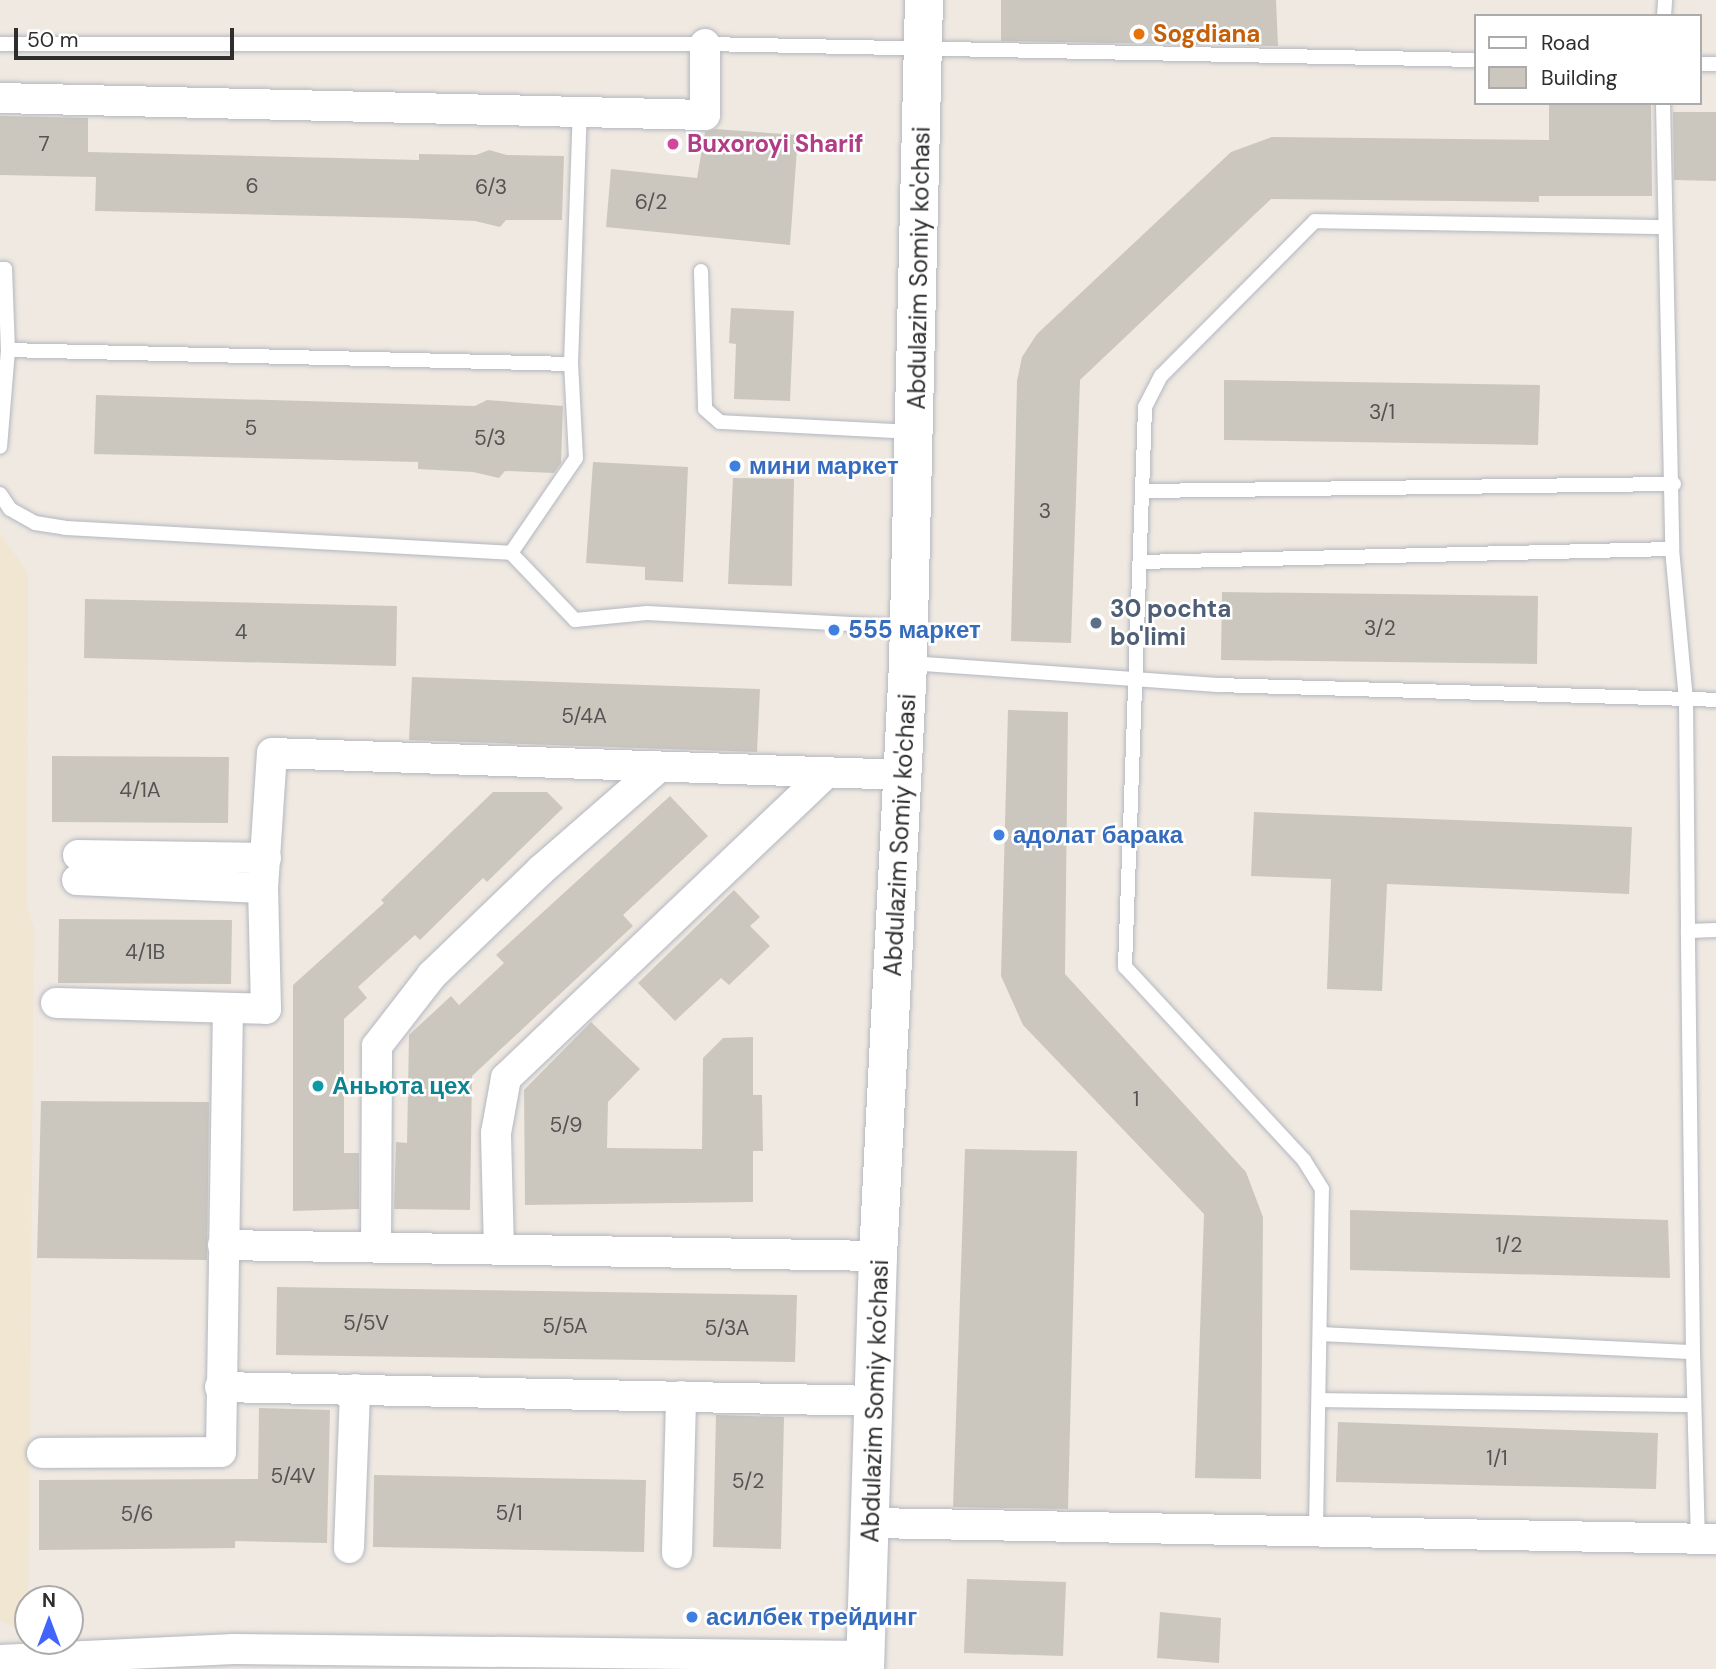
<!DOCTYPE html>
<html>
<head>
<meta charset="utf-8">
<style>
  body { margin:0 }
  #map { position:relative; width:1716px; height:1669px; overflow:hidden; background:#efe9e1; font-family:"DM Sans",sans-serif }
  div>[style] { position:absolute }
  .education>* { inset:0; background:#f0e6d1 }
  .building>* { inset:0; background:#cbc7bf }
  .roads { filter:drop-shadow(0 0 2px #b4b7c1) drop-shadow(0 0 2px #b4b7c1) }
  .lane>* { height:14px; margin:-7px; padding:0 7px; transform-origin:7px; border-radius:7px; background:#fff }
  .street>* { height:30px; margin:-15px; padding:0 15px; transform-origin:15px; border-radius:15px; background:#fff }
  .secondary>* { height:38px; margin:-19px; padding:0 19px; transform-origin:19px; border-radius:19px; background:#fff }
  .dots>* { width:19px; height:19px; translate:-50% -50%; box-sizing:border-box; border:4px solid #fff; border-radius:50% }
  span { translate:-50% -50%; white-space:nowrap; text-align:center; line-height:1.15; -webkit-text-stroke:5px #fff; paint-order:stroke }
  .number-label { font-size:21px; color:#555452 }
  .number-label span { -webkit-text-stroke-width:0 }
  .food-label { font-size:24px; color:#c56008; font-weight:700 }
  .left { translate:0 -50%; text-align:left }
  .hotel-label { font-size:24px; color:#b23c85; font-weight:700 }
  .street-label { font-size:24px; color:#2e2e2e }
  .shop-label { font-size:24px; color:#366cbe; font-weight:700 }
  .service-label { font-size:24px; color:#4e5e75; font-weight:700 }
  .culture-label { font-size:24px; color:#0d838f; font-weight:700 }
  .legend { position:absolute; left:1474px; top:14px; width:228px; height:91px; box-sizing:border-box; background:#fff; border:2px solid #ababab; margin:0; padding:9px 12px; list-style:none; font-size:21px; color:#2e2e2e }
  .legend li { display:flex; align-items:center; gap:14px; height:35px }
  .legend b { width:35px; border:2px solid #ababab }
  .north { position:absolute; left:14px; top:1585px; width:70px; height:70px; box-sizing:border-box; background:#fff; border:2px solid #ababab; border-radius:50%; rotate:0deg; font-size:19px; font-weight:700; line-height:28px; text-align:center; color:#2e2e2e }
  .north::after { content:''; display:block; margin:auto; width:24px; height:32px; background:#4264fb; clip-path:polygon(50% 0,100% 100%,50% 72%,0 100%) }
  .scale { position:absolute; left:14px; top:28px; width:220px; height:32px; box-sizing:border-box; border:4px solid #2e2e2e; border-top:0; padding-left:9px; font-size:21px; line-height:24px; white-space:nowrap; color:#2e2e2e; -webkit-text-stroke:5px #fff; paint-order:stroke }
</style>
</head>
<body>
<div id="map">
  <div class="education">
    <i style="clip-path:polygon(0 533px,28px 573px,27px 906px,34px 928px,28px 1633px,0 1621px)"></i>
  </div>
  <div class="building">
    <i style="clip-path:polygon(1001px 0,1276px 0,1278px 46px,1001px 41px)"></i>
    <i style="clip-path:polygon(1549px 103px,1651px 103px,1652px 196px,1539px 196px,1539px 202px,1271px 199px,1080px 380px,1071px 643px,1011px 641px,1017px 381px,1022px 357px,1037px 334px,1231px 152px,1272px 137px,1549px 140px)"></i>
    <i style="clip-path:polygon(1673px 112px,1716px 112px,1716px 181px,1674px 180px)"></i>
    <i style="clip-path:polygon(0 116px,88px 118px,88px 152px,419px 160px,419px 154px,476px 155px,489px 150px,507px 155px,564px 156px,562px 220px,506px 220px,500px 227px,475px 221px,407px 218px,95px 211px,96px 177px,0 175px)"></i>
    <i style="clip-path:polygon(715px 129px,798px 135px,790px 245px,606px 227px,611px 169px,697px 178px,705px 132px)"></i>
    <i style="clip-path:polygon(731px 308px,794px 311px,790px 401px,734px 399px,736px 344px,729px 343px)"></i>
    <i style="clip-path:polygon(1224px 380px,1540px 385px,1538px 445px,1224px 440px)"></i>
    <i style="clip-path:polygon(96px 395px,475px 406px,487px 400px,563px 406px,561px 463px,554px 473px,505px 471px,499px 478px,473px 472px,418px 469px,418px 462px,94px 454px)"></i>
    <i style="clip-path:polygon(593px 462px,688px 467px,683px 582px,645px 580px,645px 567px,586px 563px)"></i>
    <i style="clip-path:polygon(733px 478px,794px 479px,792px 586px,728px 584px)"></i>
    <i style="clip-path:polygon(1222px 592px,1538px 596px,1537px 664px,1221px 660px)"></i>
    <i style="clip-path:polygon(85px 599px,397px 606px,396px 666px,84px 658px)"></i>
    <i style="clip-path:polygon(412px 677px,760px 689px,757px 752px,409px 740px)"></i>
    <i style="clip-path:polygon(1008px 710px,1068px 712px,1065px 974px,1246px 1172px,1263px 1217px,1261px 1479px,1195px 1478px,1204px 1214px,1023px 1025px,1001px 976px)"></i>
    <i style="clip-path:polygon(52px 756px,229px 757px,228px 823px,52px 822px)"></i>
    <i style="clip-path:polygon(493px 792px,547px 792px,563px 808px,487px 882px,483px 878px,420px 940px,415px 935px,358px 987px,367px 998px,344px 1019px,344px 1153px,359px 1153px,359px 1209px,293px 1211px,293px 985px,384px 903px,381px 900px)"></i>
    <i style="clip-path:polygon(670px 796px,708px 836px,623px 915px,633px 926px,472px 1076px,470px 1210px,394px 1209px,396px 1142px,407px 1143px,409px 1035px,451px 996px,459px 1005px,504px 963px,496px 955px)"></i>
    <i style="clip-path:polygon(1254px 812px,1632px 827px,1629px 894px,1387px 884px,1382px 991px,1327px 989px,1331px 879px,1251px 876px)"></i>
    <i style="clip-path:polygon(734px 890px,760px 917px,750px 926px,770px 946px,729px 985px,721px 978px,675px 1021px,638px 983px)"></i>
    <i style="clip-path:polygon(59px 919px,232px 920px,231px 984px,58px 983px)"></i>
    <i style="clip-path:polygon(591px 1022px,640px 1069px,608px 1102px,607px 1148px,702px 1149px,703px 1058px,723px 1038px,753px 1037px,753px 1095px,762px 1095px,763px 1151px,753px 1151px,753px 1202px,525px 1205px,524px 1090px)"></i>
    <i style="clip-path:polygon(41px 1101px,209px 1102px,207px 1260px,37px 1258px)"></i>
    <i style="clip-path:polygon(965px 1149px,1077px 1151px,1068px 1509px,953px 1507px)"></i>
    <i style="clip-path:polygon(1350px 1210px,1668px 1220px,1670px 1278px,1350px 1270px)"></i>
    <i style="clip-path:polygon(277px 1287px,797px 1295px,795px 1362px,276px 1355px)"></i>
    <i style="clip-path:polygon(259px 1408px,330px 1410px,327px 1543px,235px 1541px,235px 1548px,39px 1550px,39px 1480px,258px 1479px)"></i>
    <i style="clip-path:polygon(716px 1415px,784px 1417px,781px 1549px,713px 1547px)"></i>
    <i style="clip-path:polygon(1338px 1422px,1658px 1433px,1656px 1489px,1336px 1482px)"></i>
    <i style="clip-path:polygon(374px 1475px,646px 1480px,644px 1552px,373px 1547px)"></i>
    <i style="clip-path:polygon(967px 1579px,1066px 1582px,1063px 1656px,964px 1653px)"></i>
    <i style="clip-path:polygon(1160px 1612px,1221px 1618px,1219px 1663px,1157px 1658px)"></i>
  </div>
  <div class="roads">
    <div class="lane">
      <i style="left:1664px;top:16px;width:16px;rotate:-86deg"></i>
      <i style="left:0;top:44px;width:705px"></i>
      <i style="left:705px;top:44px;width:771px;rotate:1.19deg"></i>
      <i style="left:1700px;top:64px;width:16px"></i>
      <i style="left:1663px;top:103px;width:446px;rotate:88.8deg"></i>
      <i style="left:1672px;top:549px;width:151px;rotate:84.7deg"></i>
      <i style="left:1686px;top:699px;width:232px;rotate:89.5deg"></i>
      <i style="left:0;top:269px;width:5px"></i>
      <i style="left:5px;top:269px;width:81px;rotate:87.9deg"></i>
      <i style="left:8px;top:350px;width:97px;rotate:94.7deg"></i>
      <i style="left:701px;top:271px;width:138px;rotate:88.3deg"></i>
      <i style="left:705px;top:409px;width:20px;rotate:41deg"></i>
      <i style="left:720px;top:422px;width:191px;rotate:3deg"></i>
      <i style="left:571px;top:364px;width:252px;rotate:-88deg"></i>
      <i style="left:1143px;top:491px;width:531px;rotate:-0.76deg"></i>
      <i style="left:0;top:494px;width:18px;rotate:56deg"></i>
      <i style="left:10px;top:509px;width:29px;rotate:29deg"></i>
      <i style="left:35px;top:523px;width:30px;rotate:9deg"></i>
      <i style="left:65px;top:528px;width:447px;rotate:3.2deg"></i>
      <i style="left:511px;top:553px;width:115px;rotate:-55.6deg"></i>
      <i style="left:576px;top:458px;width:94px;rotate:-93deg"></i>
      <i style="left:571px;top:364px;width:563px;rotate:-178.58deg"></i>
      <i style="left:511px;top:553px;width:93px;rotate:46.3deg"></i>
      <i style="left:575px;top:620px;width:72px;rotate:-5.6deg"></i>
      <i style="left:647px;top:613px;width:260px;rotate:3.1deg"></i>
      <i style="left:1140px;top:562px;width:532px;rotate:-1.4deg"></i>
      <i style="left:910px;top:663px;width:308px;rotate:4.1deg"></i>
      <i style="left:1217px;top:685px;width:499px;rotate:1.7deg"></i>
      <i style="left:1322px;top:1334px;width:371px;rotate:2.8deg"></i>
      <i style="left:1693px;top:1352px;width:187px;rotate:88.5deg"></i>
      <i style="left:1693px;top:1352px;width:421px;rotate:-90.7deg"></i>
      <i style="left:1688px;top:931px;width:28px;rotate:-2deg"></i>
      <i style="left:1321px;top:1400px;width:373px;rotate:0.8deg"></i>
      <i style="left:1316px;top:1528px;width:339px;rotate:-89deg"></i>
      <i style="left:1322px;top:1189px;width:34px;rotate:-122deg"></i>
      <i style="left:1304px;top:1160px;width:263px;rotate:-132.8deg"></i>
      <i style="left:1125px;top:967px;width:560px;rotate:-87.95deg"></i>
      <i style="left:1145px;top:407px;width:35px;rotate:-63deg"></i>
      <i style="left:1161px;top:376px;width:218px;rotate:-45.2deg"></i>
      <i style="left:1315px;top:221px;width:348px;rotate:1deg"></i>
    </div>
    <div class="street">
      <i style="left:0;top:98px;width:705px;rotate:1.38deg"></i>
      <i style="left:705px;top:115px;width:71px;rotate:-90deg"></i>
      <i style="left:78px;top:855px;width:188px;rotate:0.9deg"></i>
      <i style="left:77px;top:880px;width:186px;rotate:2.5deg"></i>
      <i style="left:56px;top:1003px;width:210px;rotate:1.6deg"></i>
      <i style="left:266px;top:1009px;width:121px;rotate:-91.4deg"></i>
      <i style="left:263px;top:888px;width:135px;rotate:-86.2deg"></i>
      <i style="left:272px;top:753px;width:632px;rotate:1.99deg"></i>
      <i style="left:223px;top:1245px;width:655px;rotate:0.96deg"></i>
      <i style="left:376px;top:1247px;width:201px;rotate:-89.7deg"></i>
      <i style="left:377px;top:1046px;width:90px;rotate:-52.2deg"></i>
      <i style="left:432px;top:975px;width:151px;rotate:-43.9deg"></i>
      <i style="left:541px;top:870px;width:157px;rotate:-41.1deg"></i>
      <i style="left:499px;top:1250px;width:117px;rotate:-91.5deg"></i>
      <i style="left:496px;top:1133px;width:56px;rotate:-79.7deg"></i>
      <i style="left:506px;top:1078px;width:442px;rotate:-43.6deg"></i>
      <i style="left:220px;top:1387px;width:656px;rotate:1.22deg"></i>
      <i style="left:42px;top:1453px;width:179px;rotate:-0.3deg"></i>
      <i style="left:221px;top:1452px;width:443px;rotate:-89.1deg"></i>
      <i style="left:872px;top:1523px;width:844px;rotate:1.09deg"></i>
      <i style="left:349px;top:1548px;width:159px;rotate:-87.8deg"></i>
      <i style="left:677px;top:1553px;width:157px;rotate:-88.5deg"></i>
      <i style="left:0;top:1660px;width:234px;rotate:-2.7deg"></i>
      <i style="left:234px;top:1649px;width:632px;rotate:0.63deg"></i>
    </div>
    <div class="secondary">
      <i style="left:865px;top:1669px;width:413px;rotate:-88.2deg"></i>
      <i style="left:878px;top:1256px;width:594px;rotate:-87.1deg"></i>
      <i style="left:908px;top:663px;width:663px;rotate:-88.62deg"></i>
    </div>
  </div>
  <div class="dots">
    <i style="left:1139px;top:34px;background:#e8710a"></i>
    <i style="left:673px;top:144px;background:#d1479c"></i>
    <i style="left:735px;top:466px;background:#3f7fe0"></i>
    <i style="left:1096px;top:623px;background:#5c6f8a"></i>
    <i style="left:834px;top:630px;background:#3f7fe0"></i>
    <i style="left:999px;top:835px;background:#3f7fe0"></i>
    <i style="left:318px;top:1086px;background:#0f9aa8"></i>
    <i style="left:692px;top:1617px;background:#3f7fe0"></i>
  </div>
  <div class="number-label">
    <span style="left:44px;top:144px">7</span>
    <span style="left:252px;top:186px">6</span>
    <span style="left:491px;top:187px">6/3</span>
    <span style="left:651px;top:202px">6/2</span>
    <span style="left:1382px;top:412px">3/1</span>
    <span style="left:251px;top:428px">5</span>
    <span style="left:490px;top:438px">5/3</span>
    <span style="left:1045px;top:511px">3</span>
    <span style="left:1380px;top:628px">3/2</span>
    <span style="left:241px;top:632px">4</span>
    <span style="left:584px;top:716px">5/4A</span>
    <span style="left:140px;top:790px">4/1A</span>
    <span style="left:145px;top:952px">4/1B</span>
    <span style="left:1136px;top:1099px">1</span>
    <span style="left:566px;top:1125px">5/9</span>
    <span style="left:1509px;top:1245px">1/2</span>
    <span style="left:366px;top:1323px">5/5V</span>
    <span style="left:565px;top:1326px">5/5A</span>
    <span style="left:727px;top:1328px">5/3A</span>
    <span style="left:1497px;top:1458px">1/1</span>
    <span style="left:293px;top:1476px">5/4V</span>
    <span style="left:748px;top:1481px">5/2</span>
    <span style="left:509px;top:1513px">5/1</span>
    <span style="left:137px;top:1514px">5/6</span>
  </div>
  <div class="food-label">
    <span class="left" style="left:1153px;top:34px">Sogdiana</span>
  </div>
  <div class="hotel-label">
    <span class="left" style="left:687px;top:144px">Buxoroyi Sharif</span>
  </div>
  <div class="street-label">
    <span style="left:919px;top:268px;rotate:-89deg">Abdulazim Somiy ko'chasi</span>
    <span style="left:900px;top:835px;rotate:-87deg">Abdulazim Somiy ko'chasi</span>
    <span style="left:875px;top:1401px;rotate:-88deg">Abdulazim Somiy ko'chasi</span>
  </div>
  <div class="shop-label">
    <span class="left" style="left:749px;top:466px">мини маркет</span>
    <span class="left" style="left:848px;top:630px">555 маркет</span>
    <span class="left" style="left:1013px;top:835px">адолат барака</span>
    <span class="left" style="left:706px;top:1617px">асилбек трейдинг</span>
  </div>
  <div class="service-label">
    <span class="left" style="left:1110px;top:623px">30 pochta<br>bo'limi</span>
  </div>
  <div class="culture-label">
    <span class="left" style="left:332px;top:1086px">Аньюта цех</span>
  </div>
  <ul class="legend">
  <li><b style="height:9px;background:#fff"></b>Road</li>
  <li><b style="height:19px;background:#cbc7bf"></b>Building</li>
  </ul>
  <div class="north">N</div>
  <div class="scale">50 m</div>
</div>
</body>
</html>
